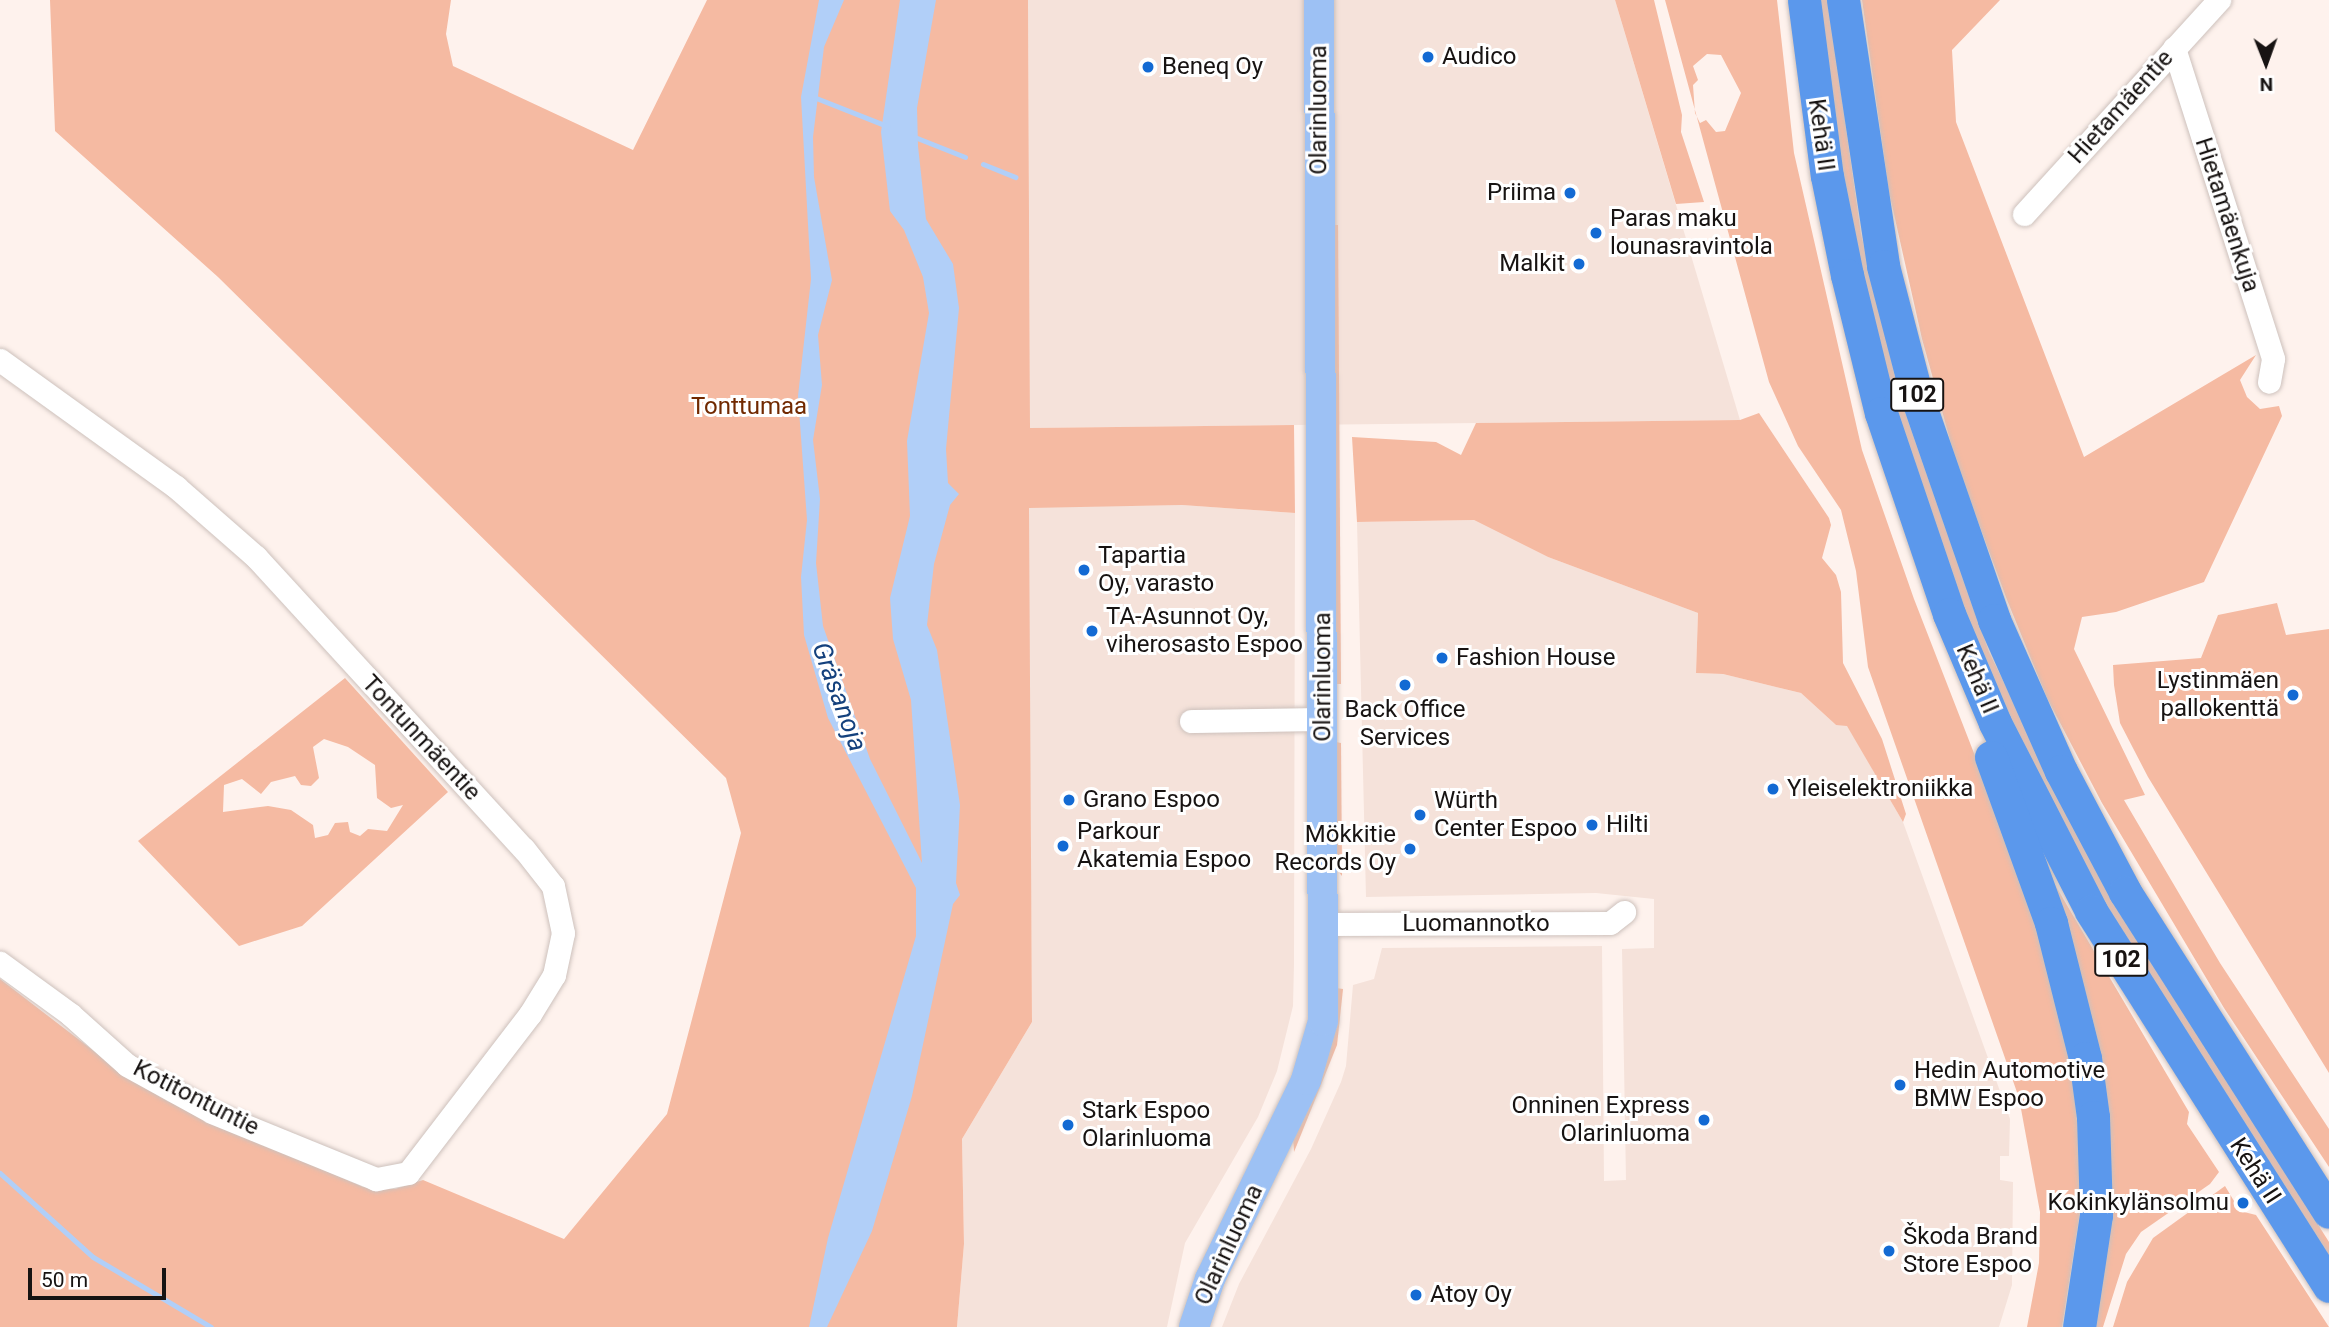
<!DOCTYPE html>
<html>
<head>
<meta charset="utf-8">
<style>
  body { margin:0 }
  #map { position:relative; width:2329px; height:1327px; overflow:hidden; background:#fef2ed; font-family:Roboto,sans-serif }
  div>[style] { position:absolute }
  .built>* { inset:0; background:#f5e2da }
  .green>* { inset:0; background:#f5baa2 }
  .water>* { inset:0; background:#b1cff8 }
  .stream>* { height:5px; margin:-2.5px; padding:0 2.5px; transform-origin:2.5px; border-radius:2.5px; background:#b1cff8 }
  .roads { filter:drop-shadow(0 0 2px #cdc1bc) drop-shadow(0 0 2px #cdc1bc) }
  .minor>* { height:23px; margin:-11.5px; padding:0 11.5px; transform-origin:11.5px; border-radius:11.5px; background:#fff }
  .major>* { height:30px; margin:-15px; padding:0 15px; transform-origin:15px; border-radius:15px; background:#9dc1f4 }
  .highway>* { height:33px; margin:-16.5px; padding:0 16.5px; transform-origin:16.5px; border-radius:16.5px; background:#5b98ec }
  .dots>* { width:19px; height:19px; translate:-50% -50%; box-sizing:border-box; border:4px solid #fff; border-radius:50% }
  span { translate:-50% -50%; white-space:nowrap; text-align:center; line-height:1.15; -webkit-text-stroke:6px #fff; paint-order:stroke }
  .shield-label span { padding:2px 5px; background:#fff; border:2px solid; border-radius:5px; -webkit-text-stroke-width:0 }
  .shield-label { font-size:23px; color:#171312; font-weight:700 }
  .poi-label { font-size:24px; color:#171312 }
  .left { translate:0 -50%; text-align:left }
  .right { translate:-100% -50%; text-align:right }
  .street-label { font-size:24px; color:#171312 }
  .park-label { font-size:24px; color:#712900 }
  .water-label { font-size:26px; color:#14417d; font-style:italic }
  .north { position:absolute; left:2231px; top:28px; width:70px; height:70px; -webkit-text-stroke:5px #fff; paint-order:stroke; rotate:179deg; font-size:19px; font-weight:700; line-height:28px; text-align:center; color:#171312 }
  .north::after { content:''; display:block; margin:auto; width:24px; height:32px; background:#171312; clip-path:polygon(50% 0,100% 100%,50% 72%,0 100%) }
  .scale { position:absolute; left:28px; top:1268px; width:138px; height:32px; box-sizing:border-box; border:4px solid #171312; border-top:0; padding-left:9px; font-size:21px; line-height:24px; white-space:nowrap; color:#171312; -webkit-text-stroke:5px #fff; paint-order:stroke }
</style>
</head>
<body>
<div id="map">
  <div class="built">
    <i style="clip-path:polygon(1028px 0,1615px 0,1740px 420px,1030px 428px)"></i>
    <i style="clip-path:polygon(1182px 505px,1295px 513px,1294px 964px,1293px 1006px,1277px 1071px,1258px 1117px,1185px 1243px,1167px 1327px,957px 1327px,964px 1244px,962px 1139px,1032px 1022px,1028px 507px)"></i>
    <i style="clip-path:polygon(1474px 520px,1548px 557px,1698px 613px,1696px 673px,1723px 674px,1801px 693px,1836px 725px,1847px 725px,1903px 822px,2010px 1119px,2009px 1156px,2000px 1156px,2000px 1180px,2013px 1182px,2012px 1285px,1999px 1327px,1222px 1327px,1239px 1284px,1311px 1149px,1341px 1082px,1346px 1066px,1353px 985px,1374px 979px,1382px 948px,1602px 946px,1604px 1181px,1626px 1180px,1622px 949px,1654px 948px,1654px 899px,1596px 893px,1366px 897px,1357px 522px)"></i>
  </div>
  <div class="green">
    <i style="clip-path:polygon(50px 0,451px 0,446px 34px,453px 66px,633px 150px,707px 0,1028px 0,1030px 428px,1294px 425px,1295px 513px,1182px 505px,1029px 508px,1032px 1022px,962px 1139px,964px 1244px,957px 1327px,0 1327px,0 979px,125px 1075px,167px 1101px,363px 1187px,395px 1189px,423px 1180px,564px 1239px,667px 1114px,741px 833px,726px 778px,218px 277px,55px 131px)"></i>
    <i style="clip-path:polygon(1615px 0,1654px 0,1682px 115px,1681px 132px,1704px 202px,1676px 204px)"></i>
    <i style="clip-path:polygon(evenodd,1665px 0,1777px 0,1794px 153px,1862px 450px,1914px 599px,2028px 892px,2069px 1046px,2084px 1187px,2062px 1327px,2027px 1327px,2039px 1263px,2040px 1212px,2019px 1098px,1868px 667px,1856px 571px,1841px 510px,1798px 446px,1769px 382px,1665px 0,1707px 54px,1721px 55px,1741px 93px,1725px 131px,1716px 132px,1706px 120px,1700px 123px,1695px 113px,1693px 85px,1698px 80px,1693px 66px,1707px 54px)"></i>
    <i style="clip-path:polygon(1820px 0,1828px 0,1861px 234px,1900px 398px,1989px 652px,2103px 885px,2329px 1242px,2329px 1256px,2197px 1056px,2085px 869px,2008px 714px,1968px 620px,1901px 427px,1862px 277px,1834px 123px)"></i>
    <i style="clip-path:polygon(1862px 0,2000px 0,1952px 50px,1956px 122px,2084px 457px,2256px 355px,2240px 380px,2247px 397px,2260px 409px,2279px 406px,2282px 416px,2204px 582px,2116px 612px,2082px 617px,2074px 649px,2145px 795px,2124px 800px,2220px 963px,2329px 1129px,2329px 1167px,2224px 1008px,2102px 803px,2047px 698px,2007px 600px,1957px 465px,1922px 339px,1889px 192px)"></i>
    <i style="clip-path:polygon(1332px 225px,1338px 225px,1341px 684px,1335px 684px)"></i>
    <i style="clip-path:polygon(1759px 413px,1829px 518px,1831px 525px,1822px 558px,1836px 575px,1841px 592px,1843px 663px,1882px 739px,1906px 814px,1903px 822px,1847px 726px,1836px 725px,1801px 693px,1723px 674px,1696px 673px,1698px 613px,1548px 557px,1474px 520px,1357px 522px,1352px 437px,1436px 442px,1461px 455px,1476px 423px,1740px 420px)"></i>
    <i style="clip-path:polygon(2277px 603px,2286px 635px,2329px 629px,2329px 1073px,2148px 777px,2120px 723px,2114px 685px,2113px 665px,2201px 658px,2218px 615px)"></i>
    <i style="clip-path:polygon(evenodd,345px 678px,448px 792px,302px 926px,239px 946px,138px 841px,345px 678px,324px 739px,348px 747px,375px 765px,377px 798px,391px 808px,403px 805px,387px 831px,368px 829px,360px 836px,350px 832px,348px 822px,335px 823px,328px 835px,315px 838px,313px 825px,291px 810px,268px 806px,223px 812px,224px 785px,242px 779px,261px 794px,271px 782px,295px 776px,301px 785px,311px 786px,319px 778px,313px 747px,324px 739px)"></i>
    <i style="clip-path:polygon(1336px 742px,1341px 743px,1342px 876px,1337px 870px)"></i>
    <i style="clip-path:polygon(2048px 873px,2189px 1112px,2187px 1124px,2219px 1172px,2210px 1184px,2141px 1232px,2126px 1254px,2103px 1327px,2087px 1327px,2101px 1258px)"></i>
    <i style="clip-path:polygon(1336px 988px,1343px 989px,1337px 1045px,1294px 1152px,1293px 1137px)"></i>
    <i style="clip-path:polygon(2225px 1186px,2240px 1211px,2256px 1215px,2329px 1327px,2113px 1327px,2127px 1282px,2153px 1238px)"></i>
  </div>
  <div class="water">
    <i style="clip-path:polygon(819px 0,844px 0,824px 47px,813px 137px,814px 177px,832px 280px,818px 335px,822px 385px,813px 440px,820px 499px,816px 563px,823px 626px,870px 759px,922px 863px,911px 700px,893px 639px,890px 598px,910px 516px,907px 441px,929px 313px,923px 277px,904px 230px,890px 211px,881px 132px,900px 0,936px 0,917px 108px,918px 146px,926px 219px,953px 264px,959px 308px,946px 449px,948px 483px,959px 494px,950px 505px,934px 564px,927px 625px,937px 650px,960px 805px,956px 883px,960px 895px,953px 904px,912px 1096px,872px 1231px,827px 1327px,809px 1327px,828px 1238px,916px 936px,916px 888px,828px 718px,804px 635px,801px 577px,807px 520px,798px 396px,811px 279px,801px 97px)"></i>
  </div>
  <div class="stream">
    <i style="left:811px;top:96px;width:82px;rotate:21.5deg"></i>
    <i style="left:912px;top:136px;width:57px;rotate:21.6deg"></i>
    <i style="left:983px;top:164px;width:35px;rotate:22deg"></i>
    <i style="left:0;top:1173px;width:125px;rotate:42.1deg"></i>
    <i style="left:93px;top:1257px;width:137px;rotate:30.7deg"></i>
  </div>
  <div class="roads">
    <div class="minor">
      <i style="left:2174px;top:48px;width:326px;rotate:72.3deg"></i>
      <i style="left:2273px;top:359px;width:23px;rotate:100deg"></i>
      <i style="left:2024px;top:214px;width:290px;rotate:-47.7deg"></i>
      <i style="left:0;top:360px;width:217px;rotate:35.8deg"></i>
      <i style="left:176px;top:487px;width:106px;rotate:41.2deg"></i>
      <i style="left:256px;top:557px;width:396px;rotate:47.5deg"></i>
      <i style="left:524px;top:849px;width:47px;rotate:51.9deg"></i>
      <i style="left:553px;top:886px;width:48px;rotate:78deg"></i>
      <i style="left:563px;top:933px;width:43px;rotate:102.1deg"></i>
      <i style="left:554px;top:975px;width:46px;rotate:121.6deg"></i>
      <i style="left:530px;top:1014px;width:200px;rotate:127.5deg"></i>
      <i style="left:408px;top:1173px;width:33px;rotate:169deg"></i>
      <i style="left:376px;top:1179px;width:177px;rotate:-157.8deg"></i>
      <i style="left:212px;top:1112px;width:97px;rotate:-151.1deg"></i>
      <i style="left:127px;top:1065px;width:76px;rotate:-138.2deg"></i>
      <i style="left:70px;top:1014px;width:87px;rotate:-143.9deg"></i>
      <i style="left:1191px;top:721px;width:133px;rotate:-0.9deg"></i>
      <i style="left:1325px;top:924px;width:285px;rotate:-0.2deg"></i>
      <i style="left:1610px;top:923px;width:18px;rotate:-38deg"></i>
    </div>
    <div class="major">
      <i style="left:1194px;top:1327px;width:51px;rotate:-71.6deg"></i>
      <i style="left:1210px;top:1279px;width:221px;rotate:-64.2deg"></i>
      <i style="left:1306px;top:1080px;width:61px;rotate:-73.9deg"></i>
      <i style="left:1323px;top:1021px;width:1021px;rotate:-90.22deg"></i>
    </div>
    <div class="highway">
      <i style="left:1804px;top:0;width:177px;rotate:82.6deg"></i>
      <i style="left:1827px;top:176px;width:101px;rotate:78.6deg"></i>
      <i style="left:1847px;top:275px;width:142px;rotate:76.2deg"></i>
      <i style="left:1881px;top:413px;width:212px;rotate:71.3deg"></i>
      <i style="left:1949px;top:614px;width:118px;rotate:67.1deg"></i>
      <i style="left:1995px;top:723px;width:211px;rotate:62.9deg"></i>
      <i style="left:2091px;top:911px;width:444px;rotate:57.6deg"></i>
      <i style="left:1843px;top:0;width:269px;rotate:81.4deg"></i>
      <i style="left:1883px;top:266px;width:138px;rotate:75.4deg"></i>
      <i style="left:1918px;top:400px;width:233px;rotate:70.9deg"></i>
      <i style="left:1994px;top:620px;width:165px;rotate:66.1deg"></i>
      <i style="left:2061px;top:771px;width:137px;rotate:62.1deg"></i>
      <i style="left:2125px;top:892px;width:379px;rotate:57.5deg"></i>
      <i style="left:1991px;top:757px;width:177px;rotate:70.1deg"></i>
      <i style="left:2051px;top:923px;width:139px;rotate:75.9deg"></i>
      <i style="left:2085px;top:1058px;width:60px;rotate:82.3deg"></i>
      <i style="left:2093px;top:1117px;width:98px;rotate:88.2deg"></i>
      <i style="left:2096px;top:1215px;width:113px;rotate:98.6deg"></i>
    </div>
  </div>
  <div class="dots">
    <i style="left:1428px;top:57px;background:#136ad3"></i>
    <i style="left:1148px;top:67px;background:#136ad3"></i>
    <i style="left:1570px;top:193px;background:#136ad3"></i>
    <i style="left:1596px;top:233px;background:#136ad3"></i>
    <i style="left:1579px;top:264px;background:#136ad3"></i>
    <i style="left:1084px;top:570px;background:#136ad3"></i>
    <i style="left:1092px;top:631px;background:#136ad3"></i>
    <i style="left:1442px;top:658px;background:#136ad3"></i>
    <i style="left:1405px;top:685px;background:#136ad3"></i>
    <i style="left:2293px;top:695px;background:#136ad3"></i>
    <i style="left:1773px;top:789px;background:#136ad3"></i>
    <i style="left:1069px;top:800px;background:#136ad3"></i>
    <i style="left:1420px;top:815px;background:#136ad3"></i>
    <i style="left:1592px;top:825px;background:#136ad3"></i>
    <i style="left:1063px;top:846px;background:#136ad3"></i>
    <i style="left:1410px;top:849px;background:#136ad3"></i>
    <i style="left:1900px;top:1085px;background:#136ad3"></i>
    <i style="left:1704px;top:1120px;background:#136ad3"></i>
    <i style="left:1068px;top:1125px;background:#136ad3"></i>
    <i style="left:2243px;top:1203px;background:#136ad3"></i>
    <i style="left:1889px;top:1251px;background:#136ad3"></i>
    <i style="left:1416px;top:1295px;background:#136ad3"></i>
  </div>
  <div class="shield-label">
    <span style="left:1917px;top:395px">102</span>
    <span style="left:2121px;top:960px">102</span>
  </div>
  <div class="poi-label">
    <span class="left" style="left:1442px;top:57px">Audico</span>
    <span class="left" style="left:1162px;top:67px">Beneq Oy</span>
    <span class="right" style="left:1556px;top:193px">Priima</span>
    <span class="left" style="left:1610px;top:233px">Paras maku<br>lounasravintola</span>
    <span class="right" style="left:1565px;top:264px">Malkit</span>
    <span class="left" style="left:1098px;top:570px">Tapartia<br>Oy, varasto</span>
    <span class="left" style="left:1106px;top:631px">TA-Asunnot Oy,<br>viherosasto Espoo</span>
    <span class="left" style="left:1456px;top:658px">Fashion House</span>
    <span class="right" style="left:2279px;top:695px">Lystinmäen<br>pallokenttä</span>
    <span style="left:1405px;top:724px">Back Office<br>Services</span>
    <span class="left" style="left:1787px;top:789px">Yleiselektroniikka</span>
    <span class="left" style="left:1083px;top:800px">Grano Espoo</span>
    <span class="left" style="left:1434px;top:815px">Würth<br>Center Espoo</span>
    <span class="left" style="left:1606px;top:825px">Hilti</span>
    <span class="left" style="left:1077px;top:846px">Parkour<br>Akatemia Espoo</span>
    <span class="right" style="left:1396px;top:849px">Mökkitie<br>Records Oy</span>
    <span class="left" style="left:1914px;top:1085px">Hedin Automotive<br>BMW Espoo</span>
    <span class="right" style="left:1690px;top:1120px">Onninen Express<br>Olarinluoma</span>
    <span class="left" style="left:1082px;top:1125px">Stark Espoo<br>Olarinluoma</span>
    <span class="right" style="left:2229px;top:1203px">Kokinkylänsolmu</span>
    <span class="left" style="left:1903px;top:1251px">Škoda Brand<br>Store Espoo</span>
    <span class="left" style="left:1430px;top:1295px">Atoy Oy</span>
  </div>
  <div class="street-label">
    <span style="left:2121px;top:107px;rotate:-48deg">Hietamäentie</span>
    <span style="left:1319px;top:110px;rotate:-90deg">Olarinluoma</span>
    <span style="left:1821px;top:135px;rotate:82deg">Kehä II</span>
    <span style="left:2227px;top:215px;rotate:72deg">Hietamäenkuja</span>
    <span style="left:1323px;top:677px;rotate:-90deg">Olarinluoma</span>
    <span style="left:1977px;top:679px;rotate:67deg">Kehä II</span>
    <span style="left:421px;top:738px;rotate:47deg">Tontunmäentie</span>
    <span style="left:1476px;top:924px">Luomannotko</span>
    <span style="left:196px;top:1098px;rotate:27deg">Kotitontuntie</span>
    <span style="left:2255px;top:1171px;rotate:57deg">Kehä II</span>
    <span style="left:1229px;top:1245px;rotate:-65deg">Olarinluoma</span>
  </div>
  <div class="park-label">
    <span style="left:749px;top:407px">Tonttumaa</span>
  </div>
  <div class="water-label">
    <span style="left:839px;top:697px;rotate:70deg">Gräsanoja</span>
  </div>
  <div class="north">N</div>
  <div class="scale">50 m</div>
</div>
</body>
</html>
